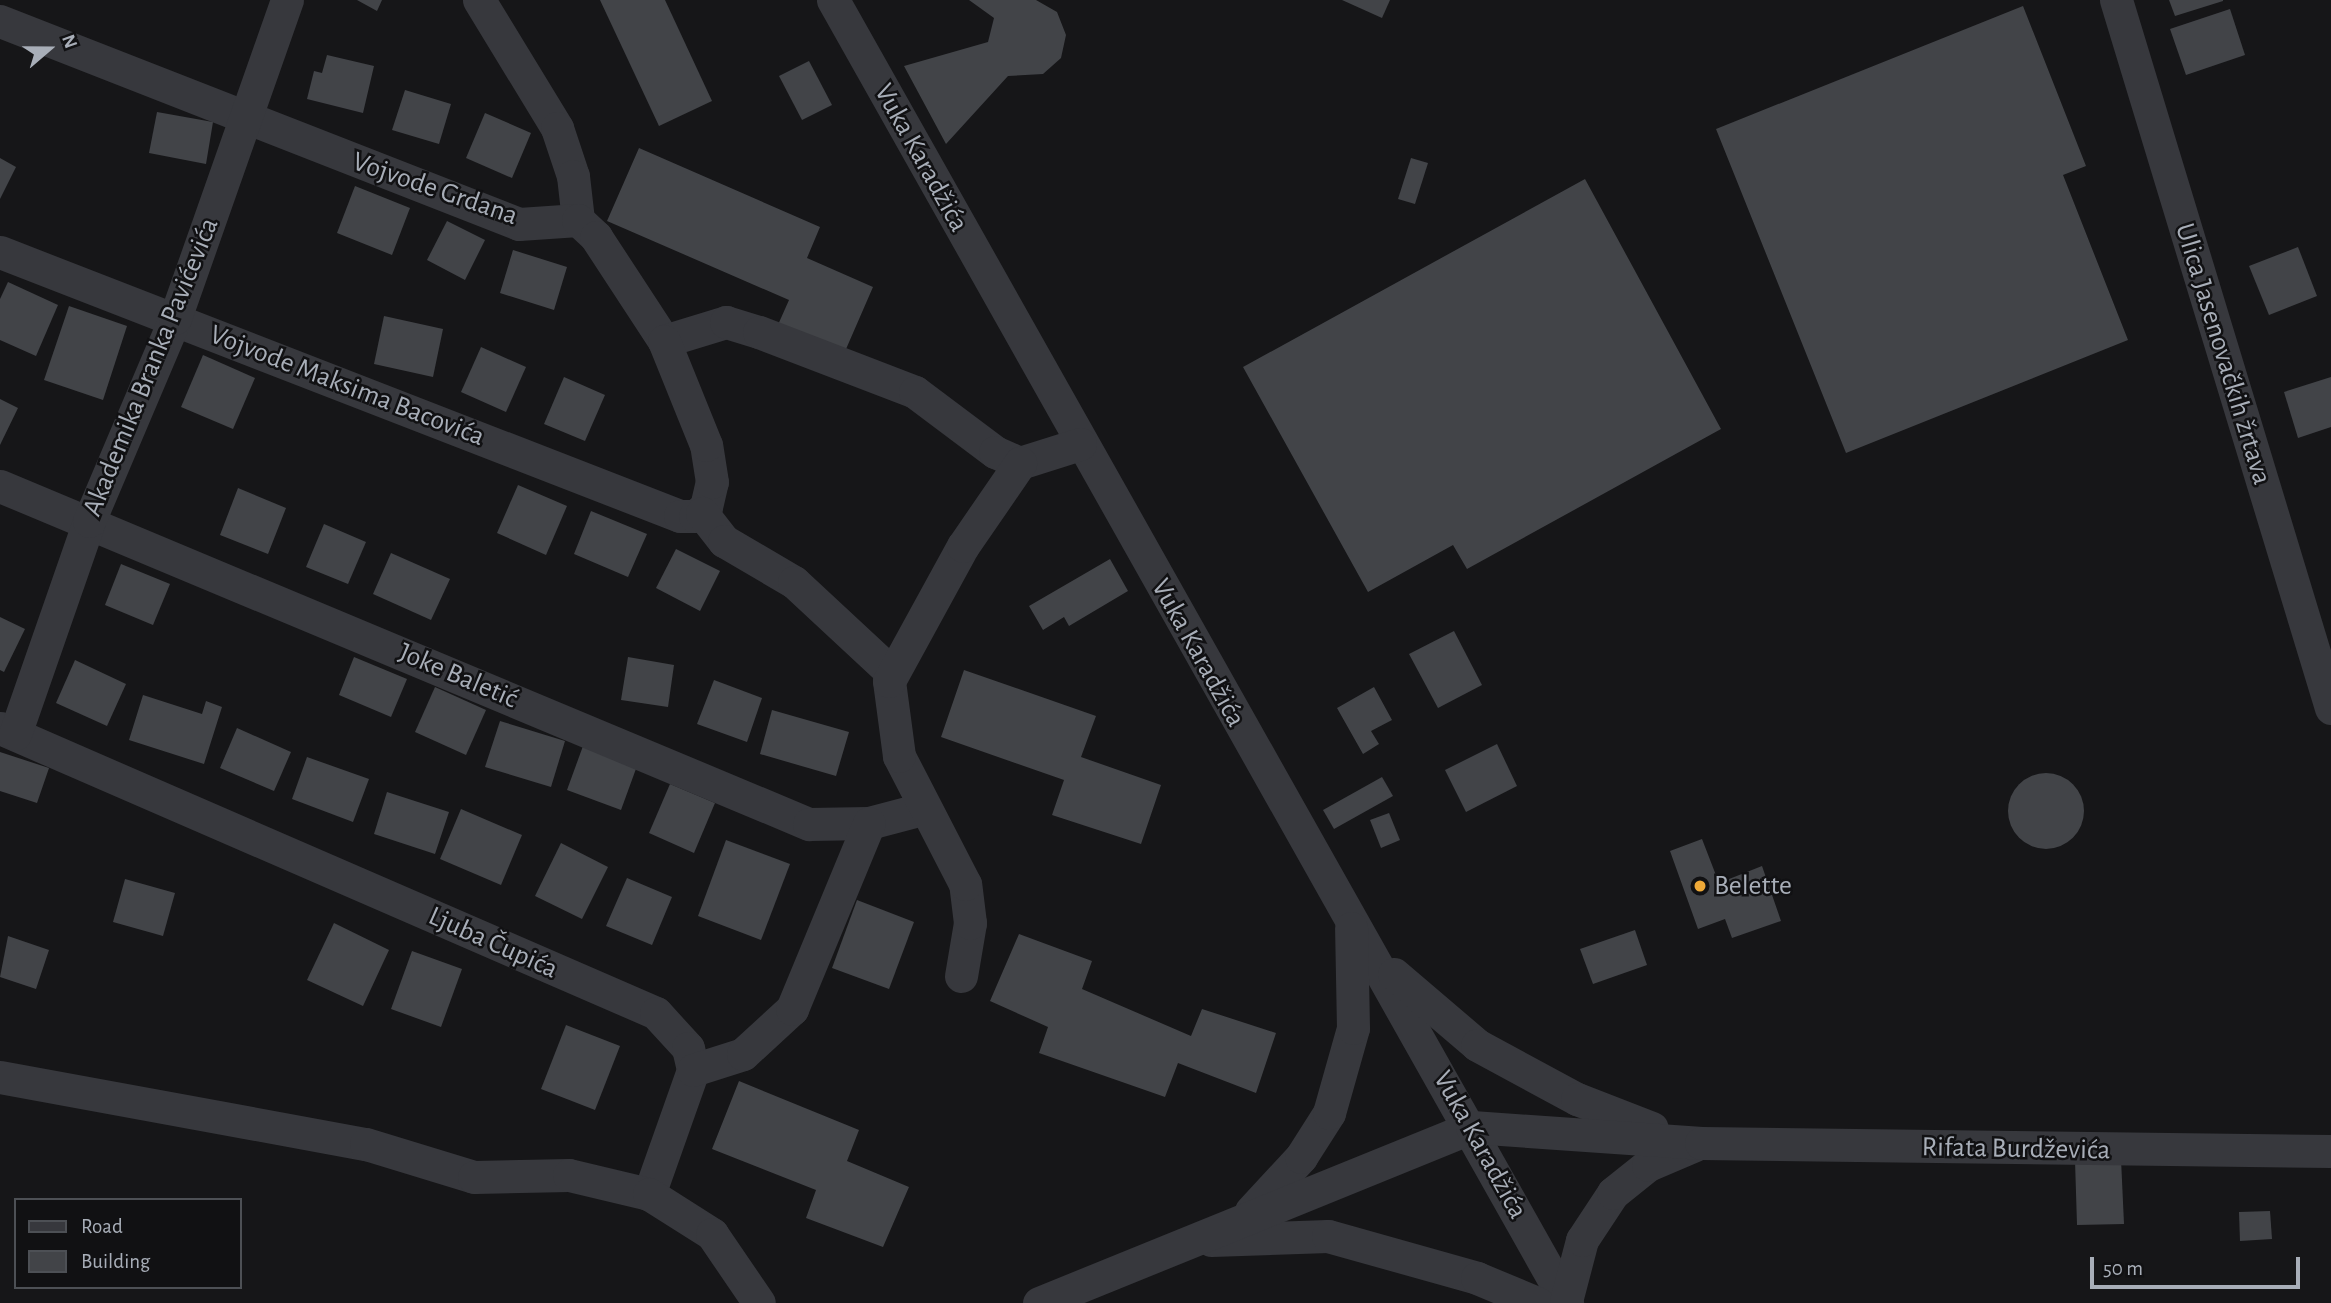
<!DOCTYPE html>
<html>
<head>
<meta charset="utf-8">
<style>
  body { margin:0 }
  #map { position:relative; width:2331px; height:1303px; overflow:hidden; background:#161618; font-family:"Alegreya Sans",sans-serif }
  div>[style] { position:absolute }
  .building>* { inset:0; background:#424448 }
  .round { border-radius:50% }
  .minor>* { height:33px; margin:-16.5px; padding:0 16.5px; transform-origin:16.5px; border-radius:16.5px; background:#37383d }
  .dots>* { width:19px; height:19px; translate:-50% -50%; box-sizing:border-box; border:4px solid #111113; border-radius:50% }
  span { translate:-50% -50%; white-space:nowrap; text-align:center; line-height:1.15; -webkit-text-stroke:5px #111113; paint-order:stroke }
  .street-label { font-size:28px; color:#a8aeb8 }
  .poi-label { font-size:28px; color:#a8aeb8 }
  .left { translate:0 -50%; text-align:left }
  .legend { position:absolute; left:14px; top:1198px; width:228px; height:91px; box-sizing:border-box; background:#111113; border:2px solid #4d5055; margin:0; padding:9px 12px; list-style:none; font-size:21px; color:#a8aeb8 }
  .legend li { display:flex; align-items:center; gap:14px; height:35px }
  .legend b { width:35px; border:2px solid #4d5055 }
  .north { position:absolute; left:14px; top:14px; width:70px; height:70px; -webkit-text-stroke:5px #111113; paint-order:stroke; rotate:70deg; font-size:19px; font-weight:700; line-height:28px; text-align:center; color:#a8aeb8 }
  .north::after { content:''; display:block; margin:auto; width:24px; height:32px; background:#a8aeb8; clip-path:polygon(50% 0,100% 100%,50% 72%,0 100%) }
  .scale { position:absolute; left:2090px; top:1257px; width:210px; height:32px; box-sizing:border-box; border:4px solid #a8aeb8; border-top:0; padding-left:9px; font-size:21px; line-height:24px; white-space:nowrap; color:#a8aeb8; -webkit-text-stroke:5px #111113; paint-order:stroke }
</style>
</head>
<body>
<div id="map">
  <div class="building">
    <i style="clip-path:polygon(357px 0,382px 0,377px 11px)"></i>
    <i style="clip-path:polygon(600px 0,665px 0,712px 101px,659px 126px)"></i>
    <i style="clip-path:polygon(969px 0,1036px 0,1057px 12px,1066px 35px,1061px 58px,1043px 74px,1008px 76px,946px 144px,904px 66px,988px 42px,994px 18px)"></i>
    <i style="clip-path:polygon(1342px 0,1390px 0,1382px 18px)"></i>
    <i style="clip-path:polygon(2169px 0,2223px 0,2223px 1px,2175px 16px)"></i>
    <i style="clip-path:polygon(2023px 6px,2086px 166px,2063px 175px,2128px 340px,1846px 453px,1716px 129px)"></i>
    <i style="clip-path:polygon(2230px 9px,2245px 55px,2186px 75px,2170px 29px)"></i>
    <i style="clip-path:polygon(327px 55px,374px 66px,363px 113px,307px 99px,314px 71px,322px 73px)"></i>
    <i style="clip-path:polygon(809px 61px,832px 105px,802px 120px,779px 76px)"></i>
    <i style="clip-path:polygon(405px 90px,451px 104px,439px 144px,392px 130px)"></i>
    <i style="clip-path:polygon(157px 112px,213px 122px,206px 164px,149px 153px)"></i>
    <i style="clip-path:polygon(485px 113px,531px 133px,512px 178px,466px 158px)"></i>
    <i style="clip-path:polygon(639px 148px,820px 227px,807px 258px,873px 287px,843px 356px,777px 327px,789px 300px,607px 221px)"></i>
    <i style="clip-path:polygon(0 158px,16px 167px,0 199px)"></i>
    <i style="clip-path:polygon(1411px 158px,1428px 163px,1415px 204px,1398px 199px)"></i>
    <i style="clip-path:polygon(1585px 179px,1721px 429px,1467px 569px,1453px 545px,1368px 592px,1243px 367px)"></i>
    <i style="clip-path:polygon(355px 186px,410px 208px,392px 255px,337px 233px)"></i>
    <i style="clip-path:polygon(447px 221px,485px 240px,465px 280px,427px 260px)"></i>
    <i style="clip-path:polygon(2298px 247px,2317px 296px,2269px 315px,2249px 266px)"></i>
    <i style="clip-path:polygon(513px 250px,567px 267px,554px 310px,500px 293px)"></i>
    <i style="clip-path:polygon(8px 282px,58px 305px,36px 356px,0 340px,0 299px)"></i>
    <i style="clip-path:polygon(69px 306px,127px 326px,103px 400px,44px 380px)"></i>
    <i style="clip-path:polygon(384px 316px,443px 329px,433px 377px,374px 364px)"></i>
    <i style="clip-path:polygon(481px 347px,526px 367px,506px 412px,461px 392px)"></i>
    <i style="clip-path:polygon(203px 355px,255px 378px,233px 429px,181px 407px)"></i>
    <i style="clip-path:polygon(564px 377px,605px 395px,585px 441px,544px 424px)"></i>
    <i style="clip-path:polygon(2331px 377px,2331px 427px,2298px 438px,2284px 392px)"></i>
    <i style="clip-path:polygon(0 399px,18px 408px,0 445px)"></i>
    <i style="clip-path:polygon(518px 485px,567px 506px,546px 555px,497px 533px)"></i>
    <i style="clip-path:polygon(238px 488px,286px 508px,268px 554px,220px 535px)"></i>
    <i style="clip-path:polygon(591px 511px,647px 534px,628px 577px,574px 554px)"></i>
    <i style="clip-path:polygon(324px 524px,366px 542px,348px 584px,306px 567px)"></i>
    <i style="clip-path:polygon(676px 549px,720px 571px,700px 611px,656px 588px)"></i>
    <i style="clip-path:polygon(391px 553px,450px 579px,431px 620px,373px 594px)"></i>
    <i style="clip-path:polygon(1110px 559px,1128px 591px,1069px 626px,1064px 617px,1043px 630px,1029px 606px)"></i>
    <i style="clip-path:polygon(121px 564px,170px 584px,153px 625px,105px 605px)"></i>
    <i style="clip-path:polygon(0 617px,25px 629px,4px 672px,0 670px)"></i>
    <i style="clip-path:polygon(1454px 631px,1482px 685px,1438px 708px,1409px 654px)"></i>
    <i style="clip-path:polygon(354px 657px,407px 679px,391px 717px,339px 695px)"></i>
    <i style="clip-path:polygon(628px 657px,674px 665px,668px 707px,621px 700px)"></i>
    <i style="clip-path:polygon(75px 660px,126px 684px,107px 726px,56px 703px)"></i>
    <i style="clip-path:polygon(964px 670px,1096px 716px,1081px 757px,1161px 785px,1141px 844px,1052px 815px,1064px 780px,941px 737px)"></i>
    <i style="clip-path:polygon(714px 680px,762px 698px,747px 742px,697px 724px)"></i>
    <i style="clip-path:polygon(435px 687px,486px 710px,466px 755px,415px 732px)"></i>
    <i style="clip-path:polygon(1374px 687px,1392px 720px,1371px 731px,1379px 744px,1363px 754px,1337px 708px)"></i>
    <i style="clip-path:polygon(143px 695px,202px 714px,206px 701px,222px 707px,204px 764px,129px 740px)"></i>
    <i style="clip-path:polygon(772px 710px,849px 732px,836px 776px,760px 754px)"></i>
    <i style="clip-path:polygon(500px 721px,565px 741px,551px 787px,485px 767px)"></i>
    <i style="clip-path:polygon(237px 728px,291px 752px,274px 791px,220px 768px)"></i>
    <i style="clip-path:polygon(1497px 744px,1517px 786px,1466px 812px,1445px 770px)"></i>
    <i style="clip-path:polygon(583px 746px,637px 766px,621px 810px,567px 790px)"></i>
    <i style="clip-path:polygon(0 752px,49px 768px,37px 803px,0 791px)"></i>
    <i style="clip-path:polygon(307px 757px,369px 779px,353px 822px,292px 799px)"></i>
    <i class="round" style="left:2008px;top:773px;width:76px;height:76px"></i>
    <i style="clip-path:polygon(1382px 777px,1393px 796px,1334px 829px,1323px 810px)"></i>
    <i style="clip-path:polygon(670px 784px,715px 803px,694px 853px,649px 833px)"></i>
    <i style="clip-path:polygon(387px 792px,449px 812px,435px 854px,374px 834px)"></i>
    <i style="clip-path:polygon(461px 809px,522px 835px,501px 885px,440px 859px)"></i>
    <i style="clip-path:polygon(1389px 813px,1400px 840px,1381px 848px,1370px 820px)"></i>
    <i style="clip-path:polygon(1702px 839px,1719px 883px,1762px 866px,1781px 921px,1732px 938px,1725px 919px,1698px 929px,1670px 851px)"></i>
    <i style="clip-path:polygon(726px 840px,790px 864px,761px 940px,698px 916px)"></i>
    <i style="clip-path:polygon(561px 843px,608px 867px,582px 919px,535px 896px)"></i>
    <i style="clip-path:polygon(627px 878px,672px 897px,652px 945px,606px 926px)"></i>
    <i style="clip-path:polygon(125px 879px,175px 893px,163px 936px,113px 922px)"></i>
    <i style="clip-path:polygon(857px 900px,914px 922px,889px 989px,832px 968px)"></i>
    <i style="clip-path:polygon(334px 923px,389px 950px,363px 1006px,307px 980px)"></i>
    <i style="clip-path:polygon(1635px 930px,1647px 965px,1593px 984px,1580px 949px)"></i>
    <i style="clip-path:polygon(1019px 934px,1092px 961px,1082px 989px,1191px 1036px,1202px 1009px,1276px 1033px,1256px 1093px,1178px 1063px,1165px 1097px,1039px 1053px,1048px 1027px,990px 1001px)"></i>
    <i style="clip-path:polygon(8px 936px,49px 950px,36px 989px,0 977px)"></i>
    <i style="clip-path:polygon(412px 951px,462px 969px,441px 1027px,391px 1009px)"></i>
    <i style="clip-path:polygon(566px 1025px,620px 1046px,595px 1110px,541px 1089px)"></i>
    <i style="clip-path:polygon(739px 1081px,859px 1130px,847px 1161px,909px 1187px,883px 1247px,806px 1218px,816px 1190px,712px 1149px)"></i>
    <i style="clip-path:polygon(2121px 1159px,2124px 1224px,2077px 1225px,2075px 1161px)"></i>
    <i style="clip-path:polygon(2270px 1211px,2272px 1239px,2240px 1241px,2239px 1212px)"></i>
  </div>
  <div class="minor">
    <i style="left:479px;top:0;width:150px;rotate:58.6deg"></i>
    <i style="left:557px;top:128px;width:51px;rotate:71.6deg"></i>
    <i style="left:573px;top:176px;width:44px;rotate:83.5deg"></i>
    <i style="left:833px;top:0;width:1496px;rotate:60.61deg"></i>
    <i style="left:2116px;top:0;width:740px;rotate:73.11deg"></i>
    <i style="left:0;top:21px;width:557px;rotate:21.36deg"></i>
    <i style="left:519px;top:224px;width:59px;rotate:-3.9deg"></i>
    <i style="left:578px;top:220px;width:25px;rotate:43deg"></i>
    <i style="left:596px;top:237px;width:124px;rotate:56.8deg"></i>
    <i style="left:664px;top:341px;width:65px;rotate:-17deg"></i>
    <i style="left:726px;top:322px;width:34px;rotate:17deg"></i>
    <i style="left:759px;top:332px;width:167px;rotate:21deg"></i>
    <i style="left:915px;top:392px;width:100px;rotate:36.9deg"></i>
    <i style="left:995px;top:452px;width:27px;rotate:24deg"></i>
    <i style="left:1020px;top:463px;width:63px;rotate:-17.6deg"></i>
    <i style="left:0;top:252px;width:729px;rotate:21.22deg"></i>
    <i style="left:680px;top:516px;width:15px"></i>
    <i style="left:695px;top:516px;width:14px;rotate:-39deg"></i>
    <i style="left:706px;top:507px;width:26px;rotate:-77deg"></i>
    <i style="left:712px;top:482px;width:37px;rotate:-99deg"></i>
    <i style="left:706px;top:445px;width:112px;rotate:-112deg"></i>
    <i style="left:0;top:486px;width:877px;rotate:22.68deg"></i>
    <i style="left:809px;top:824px;width:60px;rotate:-1deg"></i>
    <i style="left:869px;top:823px;width:55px;rotate:-14.8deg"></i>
    <i style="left:702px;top:513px;width:36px;rotate:52deg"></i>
    <i style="left:724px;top:541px;width:81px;rotate:30.4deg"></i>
    <i style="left:794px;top:582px;width:134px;rotate:42.9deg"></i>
    <i style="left:0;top:728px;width:715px;rotate:23.48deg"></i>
    <i style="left:656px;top:1013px;width:47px;rotate:47.6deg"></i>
    <i style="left:688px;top:1048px;width:23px;rotate:77deg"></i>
    <i style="left:693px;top:1070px;width:132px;rotate:109.5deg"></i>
    <i style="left:15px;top:734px;width:225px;rotate:-70.8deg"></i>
    <i style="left:89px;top:521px;width:220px;rotate:-67deg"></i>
    <i style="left:175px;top:318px;width:337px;rotate:-70.6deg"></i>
    <i style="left:1394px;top:974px;width:109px;rotate:40.5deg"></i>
    <i style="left:1477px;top:1045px;width:114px;rotate:28.4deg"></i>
    <i style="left:1577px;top:1099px;width:80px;rotate:21.1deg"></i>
    <i style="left:961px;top:976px;width:54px;rotate:-80.4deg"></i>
    <i style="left:970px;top:923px;width:39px;rotate:-97deg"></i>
    <i style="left:965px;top:884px;width:144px;rotate:-117.3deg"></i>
    <i style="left:899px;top:756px;width:76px;rotate:-97.6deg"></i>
    <i style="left:889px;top:681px;width:154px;rotate:-61.3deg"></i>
    <i style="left:963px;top:546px;width:101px;rotate:-55.5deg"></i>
    <i style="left:693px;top:1070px;width:52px;rotate:-17.7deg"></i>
    <i style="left:743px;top:1054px;width:67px;rotate:-42.6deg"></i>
    <i style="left:792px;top:1009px;width:201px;rotate:-67.5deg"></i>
    <i style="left:0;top:1077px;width:372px;rotate:10.4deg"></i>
    <i style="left:366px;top:1144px;width:113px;rotate:17deg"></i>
    <i style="left:474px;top:1177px;width:95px;rotate:-1.2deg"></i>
    <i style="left:569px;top:1175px;width:82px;rotate:13.4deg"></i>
    <i style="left:649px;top:1194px;width:75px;rotate:32.4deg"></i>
    <i style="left:712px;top:1234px;width:83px;rotate:55.7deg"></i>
    <i style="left:1251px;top:1211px;width:74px;rotate:-47.2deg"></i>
    <i style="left:1301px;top:1157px;width:52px;rotate:-57.5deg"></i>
    <i style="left:1329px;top:1113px;width:88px;rotate:-74.2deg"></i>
    <i style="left:1353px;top:1028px;width:100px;rotate:-91.1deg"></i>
    <i style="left:1211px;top:1240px;width:117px;rotate:-2deg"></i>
    <i style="left:1328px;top:1236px;width:155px;rotate:15.7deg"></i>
    <i style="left:1477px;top:1278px;width:65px;rotate:22.6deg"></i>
    <i style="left:1566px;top:1301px;width:63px;rotate:-75.3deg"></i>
    <i style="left:1582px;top:1240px;width:56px;rotate:-56.6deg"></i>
    <i style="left:1613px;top:1193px;width:45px;rotate:-38.7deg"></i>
    <i style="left:1648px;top:1165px;width:51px;rotate:-23.1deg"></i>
    <i style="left:1039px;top:1303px;width:467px;rotate:-22.1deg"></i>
    <i style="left:1472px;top:1127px;width:230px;rotate:4deg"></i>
    <i style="left:1701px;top:1143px;width:630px;rotate:0.73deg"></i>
  </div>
  <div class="dots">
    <i style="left:1700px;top:886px;background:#eea938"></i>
  </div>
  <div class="street-label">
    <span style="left:921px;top:158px;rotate:61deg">Vuka Karadžića</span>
    <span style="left:435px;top:189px;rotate:19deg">Vojvode Grdana</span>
    <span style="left:2223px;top:354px;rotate:73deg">Ulica Jasenovačkih žrtava</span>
    <span style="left:151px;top:367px;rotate:-68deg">Akademika Branka Pavićevića</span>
    <span style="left:347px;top:386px;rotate:21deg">Vojvode Maksima Bacovića</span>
    <span style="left:1198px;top:653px;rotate:61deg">Vuka Karadžića</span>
    <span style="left:458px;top:676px;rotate:23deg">Joke Baletić</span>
    <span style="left:493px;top:943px;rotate:24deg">Ljuba Čupića</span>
    <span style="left:1480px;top:1145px;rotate:61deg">Vuka Karadžića</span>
    <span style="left:2016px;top:1149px;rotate:1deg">Rifata Burdževića</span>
  </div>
  <div class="poi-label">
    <span class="left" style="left:1714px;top:886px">Belette</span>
  </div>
  <ul class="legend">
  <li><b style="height:9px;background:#37383d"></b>Road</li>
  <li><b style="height:19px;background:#424448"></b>Building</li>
  </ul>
  <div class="north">N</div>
  <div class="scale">50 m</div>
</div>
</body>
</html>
